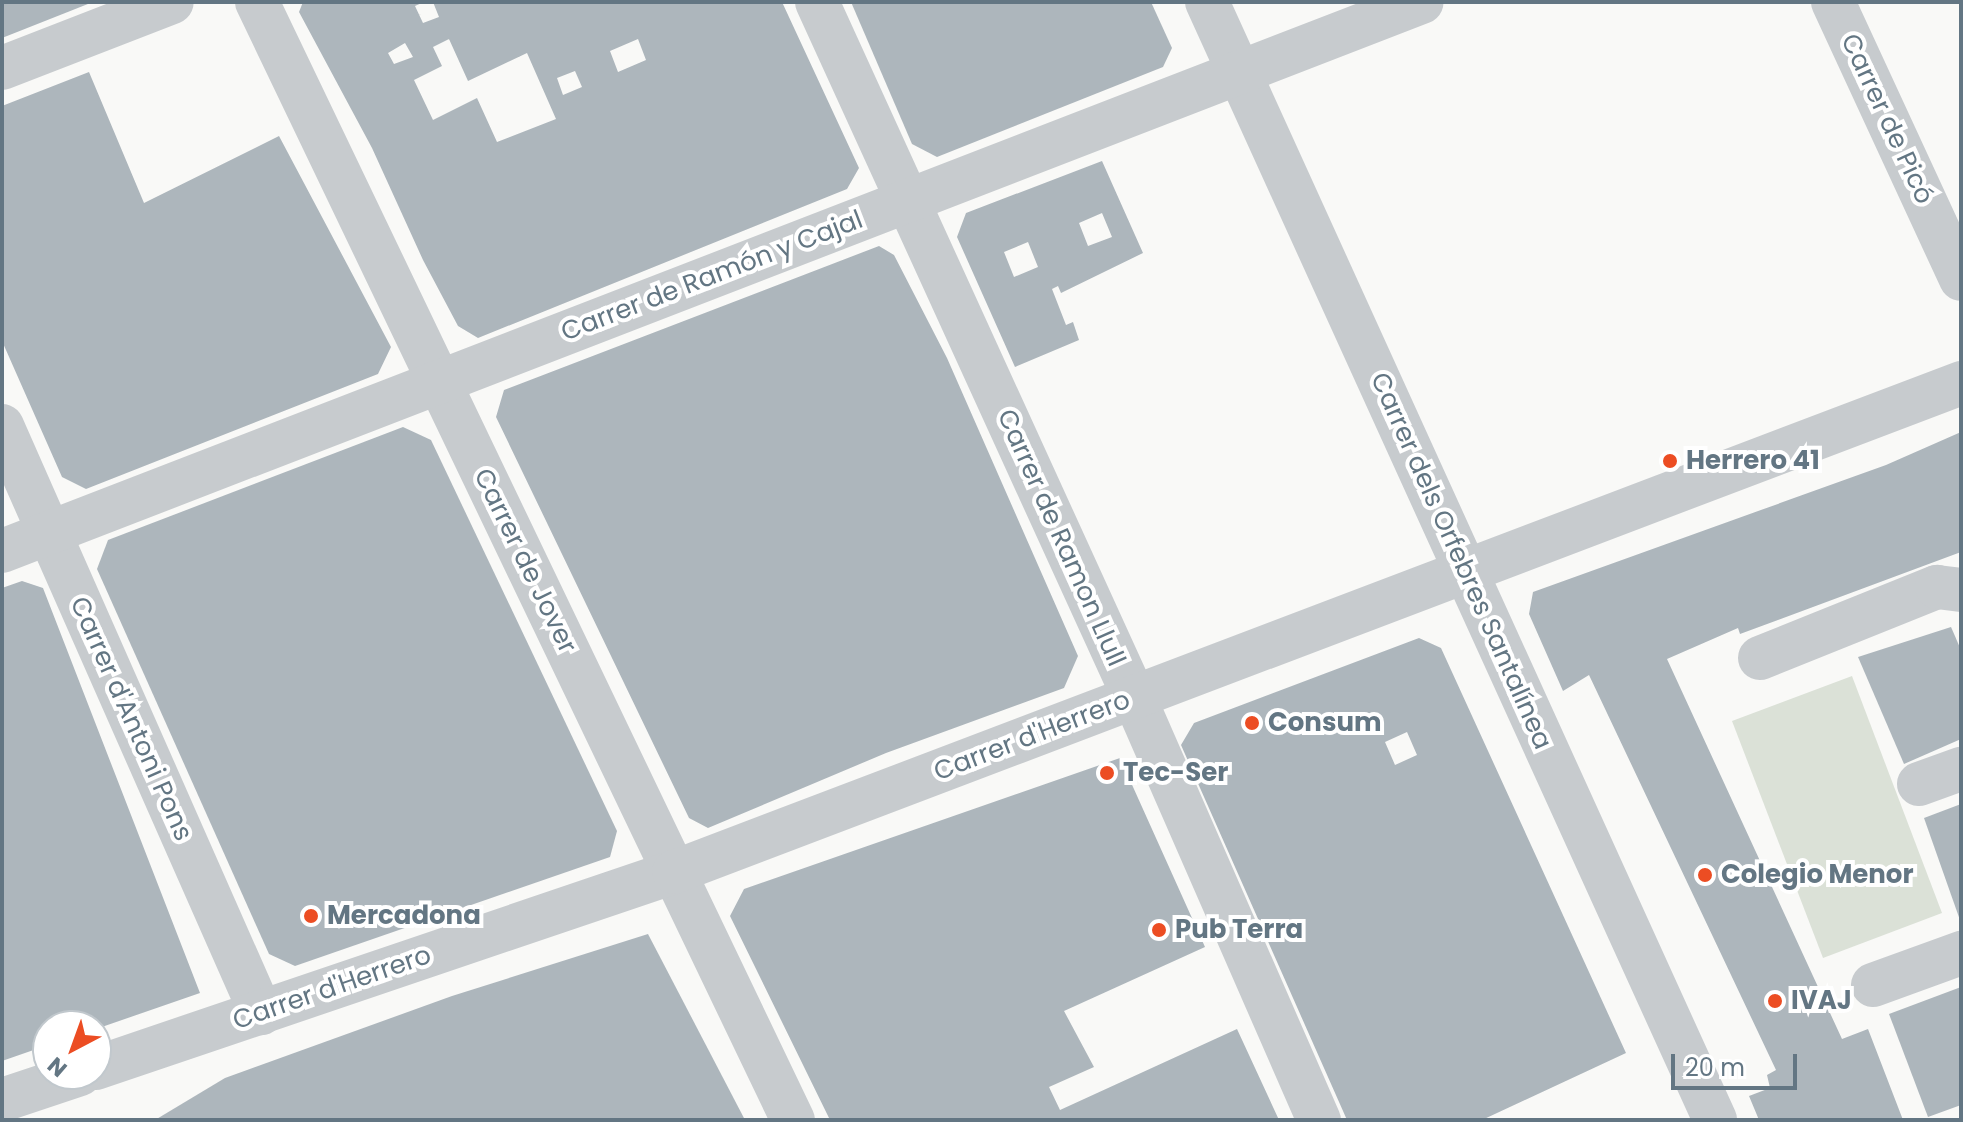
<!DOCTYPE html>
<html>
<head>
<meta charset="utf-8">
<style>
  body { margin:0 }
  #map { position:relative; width:1963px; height:1122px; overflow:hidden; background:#f9f9f7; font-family:Poppins,sans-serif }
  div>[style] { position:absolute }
  .green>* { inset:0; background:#dbe1d7 }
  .building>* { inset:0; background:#adb6bc }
  .minor>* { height:44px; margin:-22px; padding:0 22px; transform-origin:22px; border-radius:22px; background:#c7cbce }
  .dots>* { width:22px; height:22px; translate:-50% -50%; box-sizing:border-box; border:4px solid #fff; border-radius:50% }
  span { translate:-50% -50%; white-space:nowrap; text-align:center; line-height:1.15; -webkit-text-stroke:8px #fff; paint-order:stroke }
  .street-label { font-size:26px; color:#637683 }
  .poi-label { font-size:26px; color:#637683; font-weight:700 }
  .left { translate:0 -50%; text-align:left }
  .frame { position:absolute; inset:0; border:4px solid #637683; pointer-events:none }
  .north { position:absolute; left:32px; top:1010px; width:80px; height:80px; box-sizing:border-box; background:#fff; border:2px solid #c1c8cd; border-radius:50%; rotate:221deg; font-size:22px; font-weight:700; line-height:32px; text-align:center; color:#637683 }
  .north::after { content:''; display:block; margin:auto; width:28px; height:36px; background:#ec4d23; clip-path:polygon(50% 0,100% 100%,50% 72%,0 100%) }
  .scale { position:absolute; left:1671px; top:1054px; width:126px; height:36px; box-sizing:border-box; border:4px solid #637683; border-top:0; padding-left:10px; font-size:24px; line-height:28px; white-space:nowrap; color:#637683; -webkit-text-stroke:6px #fff; paint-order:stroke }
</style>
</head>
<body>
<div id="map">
  <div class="green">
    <i style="clip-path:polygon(1852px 676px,1942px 913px,1823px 958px,1732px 721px)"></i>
  </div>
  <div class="building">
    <i style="clip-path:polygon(2px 2px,93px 2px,2px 38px)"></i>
    <i style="clip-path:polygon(evenodd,303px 2px,424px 2px,415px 6px,423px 23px,439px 17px,433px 2px,782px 2px,859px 168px,847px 189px,478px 338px,458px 326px,423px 260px,372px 148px,299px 12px,303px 2px,449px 39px,468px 81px,527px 53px,556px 119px,497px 142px,477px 98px,433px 120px,414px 80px,442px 66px,433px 47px,449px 39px,303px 2px,638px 39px,646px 60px,618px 72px,610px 51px,638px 39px,303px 2px,405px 43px,413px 57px,394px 64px,388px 53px,405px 43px,303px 2px,575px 71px,582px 87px,563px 95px,557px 78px,575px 71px)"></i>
    <i style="clip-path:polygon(851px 2px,1151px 2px,1172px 48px,1163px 67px,937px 157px,912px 144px)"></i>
    <i style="clip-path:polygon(89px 72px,144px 203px,279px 136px,391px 347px,378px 374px,86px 489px,62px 477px,2px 341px,2px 106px)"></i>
    <i style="clip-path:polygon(evenodd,1102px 161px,1143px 253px,1061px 293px,1058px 286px,1052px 289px,1066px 325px,1073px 322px,1079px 340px,1015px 367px,957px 237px,966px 213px,1102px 161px,1102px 213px,1112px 237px,1088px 246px,1079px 223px,1102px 213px,1102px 161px,1028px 242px,1038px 267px,1014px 277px,1004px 252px,1028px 242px)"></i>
    <i style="clip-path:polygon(879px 246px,894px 255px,947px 358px,1078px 656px,1064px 688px,886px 753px,708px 828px,689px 818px,496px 417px,504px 390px)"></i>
    <i style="clip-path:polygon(403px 427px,431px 440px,617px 831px,610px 857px,295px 966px,269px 954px,97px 569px,108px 540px)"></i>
    <i style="clip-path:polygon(1961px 432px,1961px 552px,1740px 634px,1738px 628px,1667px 659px,1842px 1039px,1868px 1029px,1903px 1120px,1759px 1120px,1749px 1096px,1770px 1088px,1767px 1075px,1776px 1070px,1589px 675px,1563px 691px,1529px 614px,1533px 592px,1886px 465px)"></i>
    <i style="clip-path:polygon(22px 581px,43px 588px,200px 993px,96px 1029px,48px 1026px,48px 1045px,2px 1061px,2px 588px)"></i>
    <i style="clip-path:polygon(1951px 627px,1961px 650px,1961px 739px,1904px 764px,1858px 657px)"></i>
    <i style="clip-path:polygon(evenodd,1419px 638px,1441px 648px,1626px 1053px,1482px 1120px,1347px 1120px,1181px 745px,1194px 723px,1419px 638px,1407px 732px,1417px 755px,1395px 765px,1385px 742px,1407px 732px)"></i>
    <i style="clip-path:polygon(1120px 758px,1205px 947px,1064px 1011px,1094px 1067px,1049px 1087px,1060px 1110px,1237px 1029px,1279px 1120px,830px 1120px,730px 916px,744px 889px)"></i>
    <i style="clip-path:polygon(1961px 804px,1961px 923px,1924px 818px)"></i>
    <i style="clip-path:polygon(648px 934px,745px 1120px,155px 1120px,225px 1078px,452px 996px)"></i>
    <i style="clip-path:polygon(1961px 987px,1961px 1105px,1928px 1117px,1889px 1014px)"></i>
  </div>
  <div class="minor">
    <i style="left:257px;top:2px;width:1240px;rotate:64.39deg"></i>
    <i style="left:817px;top:2px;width:764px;rotate:65.48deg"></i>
    <i style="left:1134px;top:697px;width:462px;rotate:66.4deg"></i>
    <i style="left:1207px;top:2px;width:1228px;rotate:65.56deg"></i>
    <i style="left:1833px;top:2px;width:305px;rotate:65.2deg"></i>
    <i style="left:2px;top:68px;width:182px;rotate:-21.2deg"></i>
    <i style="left:2px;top:426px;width:642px;rotate:66.19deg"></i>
    <i style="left:2px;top:551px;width:1522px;rotate:-21.14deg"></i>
    <i style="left:1760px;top:658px;width:191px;rotate:-21.9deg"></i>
    <i style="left:1937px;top:587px;width:24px;rotate:7deg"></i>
    <i style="left:1919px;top:784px;width:45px;rotate:-19.7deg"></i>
    <i style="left:1873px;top:985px;width:94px;rotate:-20deg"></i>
    <i style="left:96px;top:1068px;width:610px;rotate:-18.73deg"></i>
    <i style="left:674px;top:872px;width:1377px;rotate:-20.8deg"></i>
    <i style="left:2px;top:1100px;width:82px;rotate:-18.4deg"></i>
  </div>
  <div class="dots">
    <i style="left:1670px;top:461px;background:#ec4d23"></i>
    <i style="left:1252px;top:723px;background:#ec4d23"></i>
    <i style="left:1107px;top:773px;background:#ec4d23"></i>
    <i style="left:1705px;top:875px;background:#ec4d23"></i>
    <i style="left:311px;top:916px;background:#ec4d23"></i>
    <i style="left:1159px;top:930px;background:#ec4d23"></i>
    <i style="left:1775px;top:1001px;background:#ec4d23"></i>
  </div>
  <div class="street-label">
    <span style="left:1887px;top:119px;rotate:65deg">Carrer de Picó</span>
    <span style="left:712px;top:276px;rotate:-21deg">Carrer de Ramón y Cajal</span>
    <span style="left:1061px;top:538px;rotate:66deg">Carrer de Ramon Llull</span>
    <span style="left:525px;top:561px;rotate:64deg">Carrer de Jover</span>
    <span style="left:1461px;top:561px;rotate:66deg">Carrer dels Orfebres Santalínea</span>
    <span style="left:131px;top:719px;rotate:66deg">Carrer d'Antoni Pons</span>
    <span style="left:1032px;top:736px;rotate:-21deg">Carrer d'Herrero</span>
    <span style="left:332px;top:988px;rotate:-19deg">Carrer d'Herrero</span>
  </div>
  <div class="poi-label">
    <span class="left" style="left:1686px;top:461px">Herrero 41</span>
    <span class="left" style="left:1268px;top:723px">Consum</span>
    <span class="left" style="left:1123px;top:773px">Tec-Ser</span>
    <span class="left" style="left:1721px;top:875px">Colegio Menor</span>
    <span class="left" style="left:327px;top:916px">Mercadona</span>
    <span class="left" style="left:1175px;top:930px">Pub Terra</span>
    <span class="left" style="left:1791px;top:1001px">IVAJ</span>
  </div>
  <div class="frame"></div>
  <div class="north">N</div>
  <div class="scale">20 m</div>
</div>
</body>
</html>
